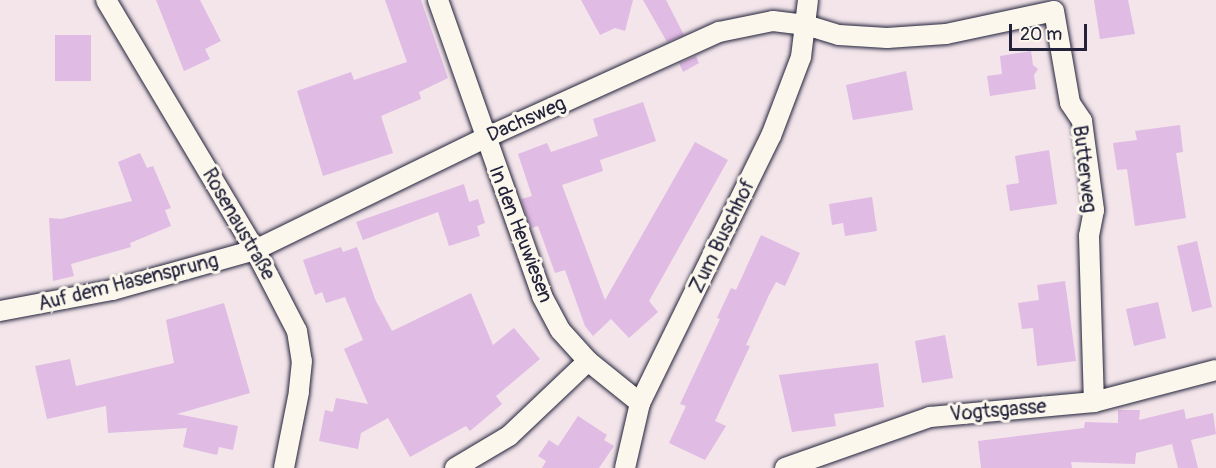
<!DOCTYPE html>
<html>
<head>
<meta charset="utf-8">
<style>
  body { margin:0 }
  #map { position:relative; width:1216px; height:468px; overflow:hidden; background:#f3e5ea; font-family:Pangolin,sans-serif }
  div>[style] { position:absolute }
  .building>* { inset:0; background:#e0bbe4 }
  .roads { filter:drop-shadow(0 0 2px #22223b) drop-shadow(0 0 2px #22223b) }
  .minor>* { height:20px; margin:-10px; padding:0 10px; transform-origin:10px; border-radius:10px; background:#fbf7ec }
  span { translate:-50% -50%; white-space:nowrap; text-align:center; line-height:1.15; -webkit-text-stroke:6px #fbf7ec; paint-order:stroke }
  .street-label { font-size:20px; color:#22223b }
  .scale { position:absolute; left:1009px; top:24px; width:78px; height:27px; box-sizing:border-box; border:3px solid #22223b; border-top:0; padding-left:8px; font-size:18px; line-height:21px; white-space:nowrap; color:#22223b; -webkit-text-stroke:4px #fbf7ec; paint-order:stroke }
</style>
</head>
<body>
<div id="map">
  <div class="building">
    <i style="clip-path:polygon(156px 0,200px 0,221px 41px,205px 49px,210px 59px,184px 71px)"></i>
    <i style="clip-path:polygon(385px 0,421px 0,448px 78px,419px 92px,421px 99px,381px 116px,393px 153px,323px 176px,297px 91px,351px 72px,354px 80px,407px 62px)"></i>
    <i style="clip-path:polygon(581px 0,633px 0,625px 31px,615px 28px,600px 35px)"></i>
    <i style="clip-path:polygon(643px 0,666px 0,684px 35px,667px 42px)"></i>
    <i style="clip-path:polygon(1094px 0,1128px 0,1135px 34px,1100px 39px)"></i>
    <i style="clip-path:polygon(55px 35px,91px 35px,91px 81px,55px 81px)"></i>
    <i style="clip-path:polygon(1031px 51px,1033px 65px,1038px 69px,1034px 75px,1036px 89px,990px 96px,987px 76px,1002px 74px,1000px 56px)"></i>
    <i style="clip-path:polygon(696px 56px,699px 63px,683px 72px,679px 63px)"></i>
    <i style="clip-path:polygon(906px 71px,913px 110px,853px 120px,846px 85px)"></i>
    <i style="clip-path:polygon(643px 102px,656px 141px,600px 160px,603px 171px,562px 185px,605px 300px,695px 142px,728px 160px,649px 301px,658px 312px,629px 338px,611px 319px,593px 336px,585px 326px,565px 270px,555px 273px,538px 226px,531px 228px,521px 199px,532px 196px,518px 154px,547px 143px,551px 152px,598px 136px,593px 119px)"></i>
    <i style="clip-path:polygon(1180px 125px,1183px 152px,1176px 153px,1186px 218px,1135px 226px,1127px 169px,1117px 170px,1113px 143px,1137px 140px,1135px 131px)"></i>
    <i style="clip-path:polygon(1049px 150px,1057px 204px,1010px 211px,1006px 185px,1019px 183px,1015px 156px)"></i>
    <i style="clip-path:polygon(140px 153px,147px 168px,153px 166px,171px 208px,165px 210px,171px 226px,130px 243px,131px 247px,71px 264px,74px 276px,53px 281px,49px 218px,61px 219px,132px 201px,118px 162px)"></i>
    <i style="clip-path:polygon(464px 184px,469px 202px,478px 199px,485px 223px,477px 226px,480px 236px,449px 246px,438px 212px,363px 240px,356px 222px)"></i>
    <i style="clip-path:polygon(872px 197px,877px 231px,845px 236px,843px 223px,832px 225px,829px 204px)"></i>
    <i style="clip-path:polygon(761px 235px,800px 253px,785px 286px,776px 282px,769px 295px,746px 345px,750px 346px,715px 421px,726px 426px,705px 460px,669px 443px,686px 406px,680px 404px,720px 319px,717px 318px,731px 288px,736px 290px)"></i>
    <i style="clip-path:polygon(1197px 241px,1212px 307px,1192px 312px,1177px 246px)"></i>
    <i style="clip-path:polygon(341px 247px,343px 252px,357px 247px,375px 299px,392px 331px,471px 293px,493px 345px,514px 328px,540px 359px,496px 396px,502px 404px,470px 431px,466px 426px,410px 457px,388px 418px,361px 433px,358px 449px,319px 441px,325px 410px,333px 412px,336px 398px,368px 404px,344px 349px,363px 340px,345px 297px,326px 303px,322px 292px,315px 295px,303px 260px)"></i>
    <i style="clip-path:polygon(1065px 281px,1076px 361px,1037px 366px,1033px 328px,1022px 329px,1018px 303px,1039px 300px,1037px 285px)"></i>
    <i style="clip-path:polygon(1158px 302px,1166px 338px,1134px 346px,1126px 309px)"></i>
    <i style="clip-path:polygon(224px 303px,250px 393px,177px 414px,238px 426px,233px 450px,219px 447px,217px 455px,183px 447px,187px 428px,108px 433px,106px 406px,47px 419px,35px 366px,70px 359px,76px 386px,174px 363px,166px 320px)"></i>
    <i style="clip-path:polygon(945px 335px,953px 378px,922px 383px,915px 341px)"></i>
    <i style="clip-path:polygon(878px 363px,884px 407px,834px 414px,836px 426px,792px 432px,779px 375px)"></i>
    <i style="clip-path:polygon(1184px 409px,1186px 419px,1213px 413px,1216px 434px,1191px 440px,1198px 468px,1178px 468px,1172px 444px,1136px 453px,1135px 464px,1071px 462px,1072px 468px,981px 468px,978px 441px,1084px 428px,1085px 422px,1118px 423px,1118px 410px,1140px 410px,1139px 420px)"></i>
    <i style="clip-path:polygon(578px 416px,607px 435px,604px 440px,614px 446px,599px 468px,542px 468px,546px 461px,538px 456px,549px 440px,558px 446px)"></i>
  </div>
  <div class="roads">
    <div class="minor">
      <i style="left:106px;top:0;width:291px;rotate:59.2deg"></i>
      <i style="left:255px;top:250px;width:91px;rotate:62.6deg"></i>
      <i style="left:297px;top:331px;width:30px;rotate:81deg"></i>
      <i style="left:302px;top:361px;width:31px;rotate:96deg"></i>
      <i style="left:299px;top:392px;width:77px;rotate:101.2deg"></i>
      <i style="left:438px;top:0;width:314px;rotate:70.6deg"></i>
      <i style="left:542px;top:296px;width:38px;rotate:62deg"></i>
      <i style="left:560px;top:330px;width:42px;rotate:47.9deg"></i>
      <i style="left:588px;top:361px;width:67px;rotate:38.9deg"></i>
      <i style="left:0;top:311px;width:114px;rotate:-10.6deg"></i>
      <i style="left:112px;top:290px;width:148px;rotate:-15.6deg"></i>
      <i style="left:255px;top:250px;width:256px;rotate:-26deg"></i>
      <i style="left:485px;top:138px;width:257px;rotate:-24.4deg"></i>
      <i style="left:719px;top:32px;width:55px;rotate:-11.5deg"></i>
      <i style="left:773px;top:21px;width:33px;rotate:7deg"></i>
      <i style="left:806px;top:25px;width:34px;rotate:17deg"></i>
      <i style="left:839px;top:35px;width:48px;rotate:3.6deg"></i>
      <i style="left:887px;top:38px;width:59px;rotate:-3.9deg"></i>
      <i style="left:946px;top:34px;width:110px;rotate:-12deg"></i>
      <i style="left:1054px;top:11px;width:93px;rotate:80.1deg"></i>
      <i style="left:1070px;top:103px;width:22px;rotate:56deg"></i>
      <i style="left:1082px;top:121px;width:90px;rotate:82.3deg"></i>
      <i style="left:1094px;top:210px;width:26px;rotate:101deg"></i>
      <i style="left:1089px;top:236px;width:166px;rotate:88.3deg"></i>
      <i style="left:455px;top:468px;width:63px;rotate:-30.7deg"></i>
      <i style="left:509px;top:436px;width:109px;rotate:-43.5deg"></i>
      <i style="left:625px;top:468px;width:67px;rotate:-77deg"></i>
      <i style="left:640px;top:403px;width:297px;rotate:-63.9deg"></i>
      <i style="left:771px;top:136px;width:85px;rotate:-69.2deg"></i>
      <i style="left:801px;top:57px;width:57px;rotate:-83deg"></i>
      <i style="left:785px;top:468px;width:154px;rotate:-19.4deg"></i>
      <i style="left:930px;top:417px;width:165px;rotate:-5.2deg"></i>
      <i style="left:1094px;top:402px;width:126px;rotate:-14.7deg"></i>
    </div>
  </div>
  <div class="street-label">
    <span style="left:526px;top:119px;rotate:-24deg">Dachsweg</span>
    <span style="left:1085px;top:169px;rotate:83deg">Butterweg</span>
    <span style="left:239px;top:224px;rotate:60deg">Rosenaustraße</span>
    <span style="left:521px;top:234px;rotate:69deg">In den Heuwiesen</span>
    <span style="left:722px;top:236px;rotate:-64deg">Zum Buschhof</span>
    <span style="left:128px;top:282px;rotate:-14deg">Auf dem Hasensprung</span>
    <span style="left:998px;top:410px;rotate:-5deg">Vogtsgasse</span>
  </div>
  <div class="scale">20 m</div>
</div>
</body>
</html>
